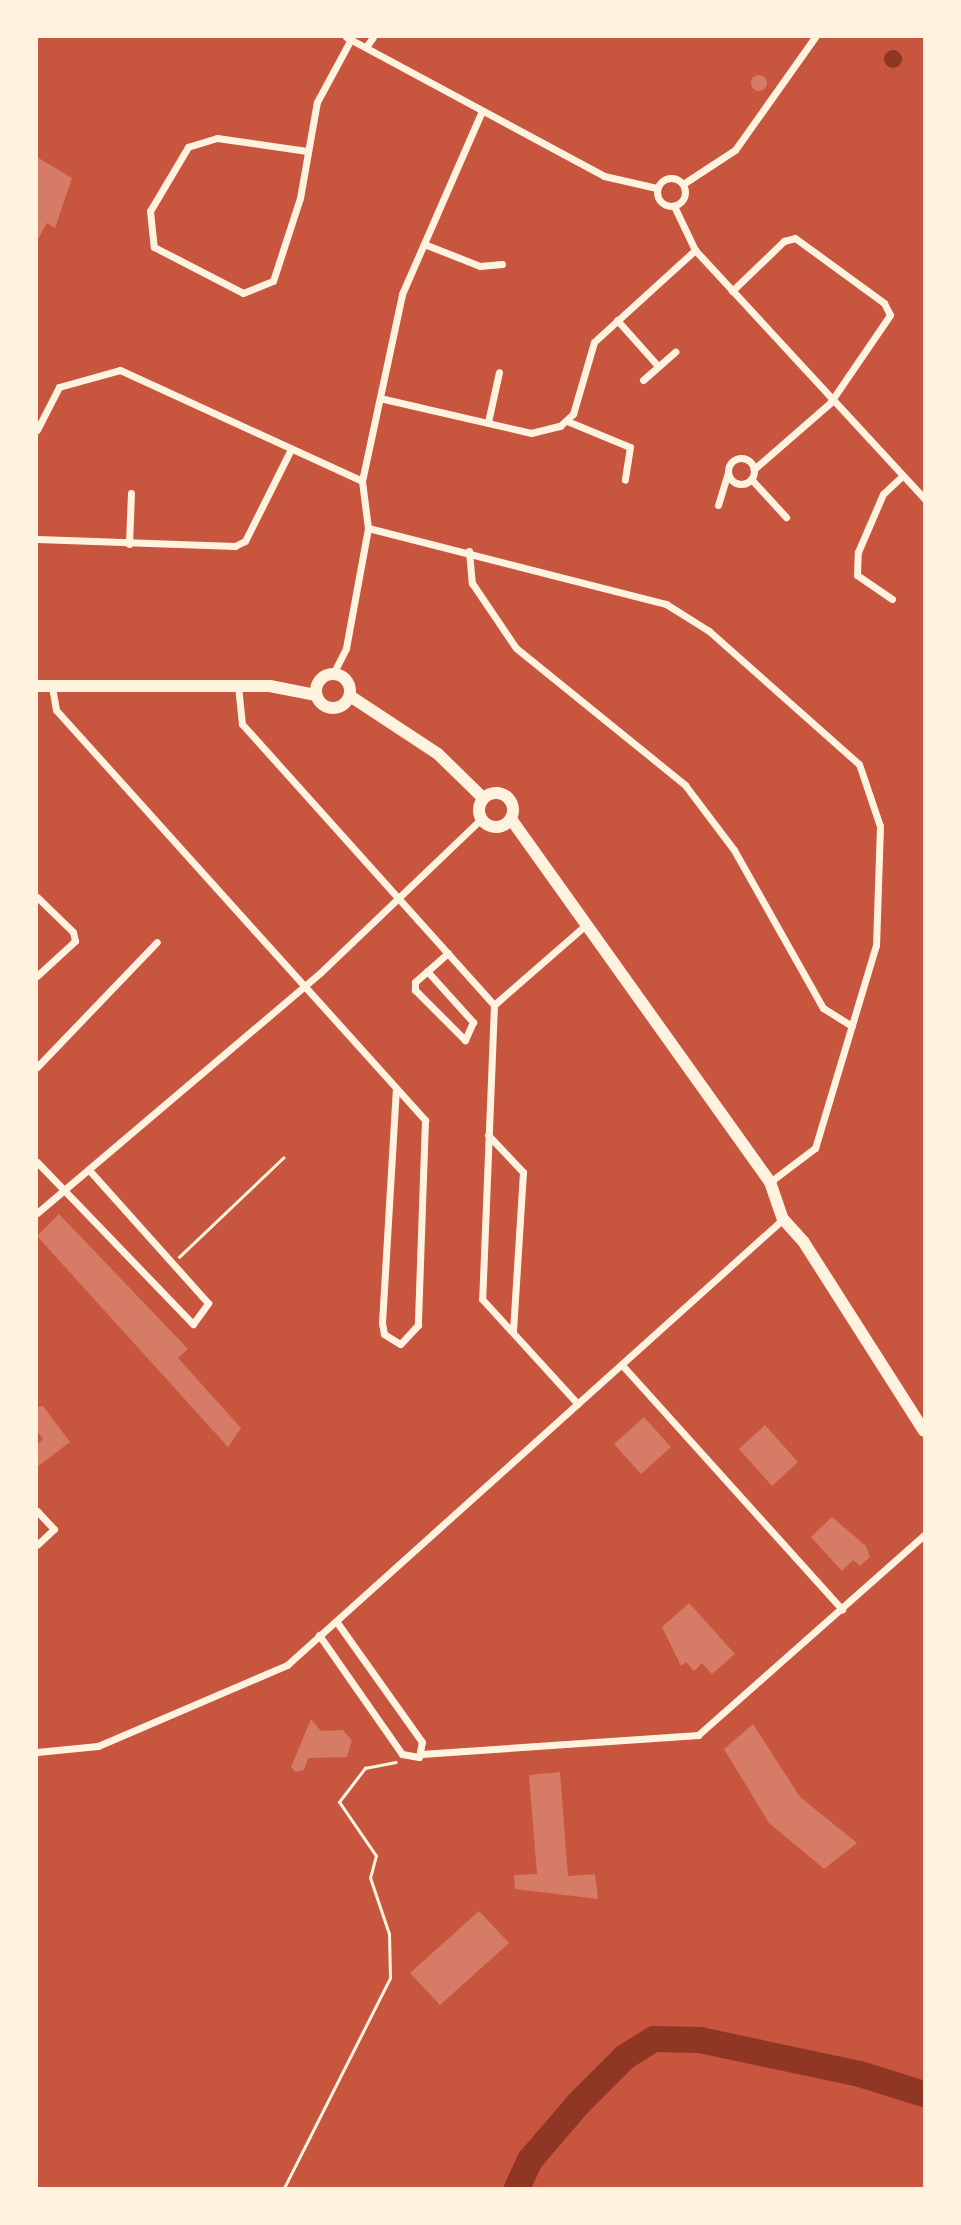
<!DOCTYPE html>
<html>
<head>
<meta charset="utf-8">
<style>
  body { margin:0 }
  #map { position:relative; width:961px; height:2225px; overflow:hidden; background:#c8553d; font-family:Literata,serif }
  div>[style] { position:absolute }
  .water>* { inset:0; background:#8f3625 }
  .round { border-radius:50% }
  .river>* { height:26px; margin:-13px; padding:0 13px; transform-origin:13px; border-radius:13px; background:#8f3625 }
  .building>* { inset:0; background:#d67c66 }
  .path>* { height:2.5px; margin:-1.25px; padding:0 1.25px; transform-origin:1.25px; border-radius:1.25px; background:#fff3e0 }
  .minor>* { height:7px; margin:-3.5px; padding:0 3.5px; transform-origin:3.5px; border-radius:3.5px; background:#fff3e0 }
  .minor>.ring { margin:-3.5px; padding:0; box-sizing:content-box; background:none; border:7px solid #fff3e0; border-radius:50% }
  .secondary>* { height:12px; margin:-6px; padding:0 6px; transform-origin:6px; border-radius:6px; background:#fff3e0 }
  .secondary>.ring { margin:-6px; padding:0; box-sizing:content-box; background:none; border:12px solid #fff3e0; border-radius:50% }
  span { translate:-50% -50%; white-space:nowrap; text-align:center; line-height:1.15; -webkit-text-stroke:6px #fff3e0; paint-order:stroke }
  .frame { position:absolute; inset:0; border:38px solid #fff3e0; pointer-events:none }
</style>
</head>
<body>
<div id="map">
  <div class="water">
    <i class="round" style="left:884px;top:50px;width:18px;height:18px"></i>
  </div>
  <div class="river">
    <i style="left:517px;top:2188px;width:31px;rotate:-65deg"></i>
    <i style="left:530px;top:2160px;width:75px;rotate:-49.3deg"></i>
    <i style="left:579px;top:2103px;width:65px;rotate:-45deg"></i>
    <i style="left:625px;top:2057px;width:34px;rotate:-32deg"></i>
    <i style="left:654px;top:2039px;width:46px;rotate:1.2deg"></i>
    <i style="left:700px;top:2040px;width:164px;rotate:12deg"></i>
    <i style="left:860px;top:2074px;width:67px;rotate:17.4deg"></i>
  </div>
  <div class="building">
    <i class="round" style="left:751px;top:75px;width:16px;height:16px"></i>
    <i style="clip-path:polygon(37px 157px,72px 178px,55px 228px,47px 223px,37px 241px)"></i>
    <i style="clip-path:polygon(59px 1214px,188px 1349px,178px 1358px,241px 1428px,228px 1447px,37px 1236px)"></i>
    <i style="clip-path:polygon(43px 1406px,70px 1442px,37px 1467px,37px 1445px,43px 1439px,37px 1431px,37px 1407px)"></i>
    <i style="clip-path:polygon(644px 1417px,671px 1447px,641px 1474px,614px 1444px)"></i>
    <i style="clip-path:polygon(765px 1425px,798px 1462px,772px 1486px,739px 1449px)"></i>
    <i style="clip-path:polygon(832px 1517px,866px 1546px,870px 1557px,860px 1566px,853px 1560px,842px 1571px,811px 1537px)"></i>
    <i style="clip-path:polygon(689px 1603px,735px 1654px,712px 1674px,702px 1663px,694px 1671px,686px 1662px,681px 1666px,662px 1627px)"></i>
    <i style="clip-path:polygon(311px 1719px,321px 1731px,343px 1730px,352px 1740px,347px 1757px,308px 1758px,304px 1770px,295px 1772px,291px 1767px)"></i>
    <i style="clip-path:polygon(753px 1724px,800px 1797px,857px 1843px,824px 1869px,769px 1823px,724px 1749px)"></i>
    <i style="clip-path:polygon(560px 1772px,568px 1876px,595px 1874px,598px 1899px,515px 1889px,514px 1875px,537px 1874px,529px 1775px)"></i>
    <i style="clip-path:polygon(479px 1911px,509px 1943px,440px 2005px,410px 1973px)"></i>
  </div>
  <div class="path">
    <i style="left:179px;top:1257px;width:144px;rotate:-43.6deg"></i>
    <i style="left:284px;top:2188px;width:235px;rotate:-63.2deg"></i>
    <i style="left:390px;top:1978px;width:44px;rotate:-91.3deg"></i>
    <i style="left:389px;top:1934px;width:59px;rotate:-108.7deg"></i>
    <i style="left:370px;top:1878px;width:23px;rotate:-75deg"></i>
    <i style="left:376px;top:1856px;width:65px;rotate:-124.4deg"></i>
    <i style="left:339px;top:1802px;width:43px;rotate:-52.6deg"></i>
    <i style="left:365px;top:1768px;width:31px;rotate:-11deg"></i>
  </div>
  <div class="minor">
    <i style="left:346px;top:37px;width:293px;rotate:28.3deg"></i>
    <i style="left:604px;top:176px;width:54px;rotate:12.8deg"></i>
    <i style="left:366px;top:47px;width:12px;rotate:-55deg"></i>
    <i style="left:307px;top:151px;width:91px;rotate:-171.8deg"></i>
    <i style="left:217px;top:138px;width:30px;rotate:163deg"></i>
    <i style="left:188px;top:147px;width:74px;rotate:120.7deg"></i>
    <i style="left:150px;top:211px;width:36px;rotate:84deg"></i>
    <i style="left:154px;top:247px;width:100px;rotate:27.3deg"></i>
    <i style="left:243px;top:293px;width:32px;rotate:-22deg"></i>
    <i style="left:273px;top:281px;width:87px;rotate:-72deg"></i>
    <i style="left:300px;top:198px;width:97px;rotate:-80deg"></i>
    <i style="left:317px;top:102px;width:72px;rotate:-61.6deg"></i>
    <i class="ring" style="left:657px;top:178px;width:21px;height:21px"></i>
    <i style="left:683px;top:184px;width:62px;rotate:-33.2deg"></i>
    <i style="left:735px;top:150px;width:138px;rotate:-54.7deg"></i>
    <i style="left:674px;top:206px;width:49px;rotate:64.5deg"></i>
    <i style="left:695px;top:250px;width:338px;rotate:47.3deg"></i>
    <i style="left:424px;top:244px;width:60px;rotate:21.4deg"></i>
    <i style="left:480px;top:266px;width:22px;rotate:-5deg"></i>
    <i style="left:732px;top:291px;width:72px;rotate:-43.9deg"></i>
    <i style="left:784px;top:241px;width:11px;rotate:-15deg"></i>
    <i style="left:795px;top:238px;width:110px;rotate:36.1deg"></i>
    <i style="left:884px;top:303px;width:13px;rotate:63deg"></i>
    <i style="left:890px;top:315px;width:107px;rotate:124.3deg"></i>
    <i style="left:830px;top:403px;width:101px;rotate:139deg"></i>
    <i style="left:617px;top:320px;width:62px;rotate:48.3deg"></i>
    <i style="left:643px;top:380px;width:43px;rotate:-41.2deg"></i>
    <i style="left:384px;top:399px;width:151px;rotate:13deg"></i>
    <i style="left:531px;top:433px;width:30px;rotate:-14deg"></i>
    <i style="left:560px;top:426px;width:18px;rotate:-43deg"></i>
    <i style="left:573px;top:414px;width:75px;rotate:-73.7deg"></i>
    <i style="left:594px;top:342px;width:137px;rotate:-42.3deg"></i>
    <i style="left:567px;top:421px;width:68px;rotate:22.4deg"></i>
    <i style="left:630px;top:447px;width:33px;rotate:99deg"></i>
    <i style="left:488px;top:422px;width:51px;rotate:-77.6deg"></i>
    <i style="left:37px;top:430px;width:48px;rotate:-62.9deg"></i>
    <i style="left:59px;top:387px;width:63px;rotate:-15.6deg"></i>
    <i style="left:120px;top:370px;width:266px;rotate:24.6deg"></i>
    <i class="ring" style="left:728px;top:458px;width:19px;height:19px"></i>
    <i style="left:751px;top:479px;width:52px;rotate:47.4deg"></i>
    <i style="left:718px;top:505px;width:34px;rotate:-73deg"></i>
    <i style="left:368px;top:528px;width:308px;rotate:14.3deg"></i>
    <i style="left:666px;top:604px;width:51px;rotate:32.1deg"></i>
    <i style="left:709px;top:631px;width:200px;rotate:41.6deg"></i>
    <i style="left:859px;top:764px;width:65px;rotate:71.3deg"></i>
    <i style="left:880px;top:826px;width:119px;rotate:91.9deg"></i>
    <i style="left:876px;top:945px;width:212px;rotate:106.7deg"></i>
    <i style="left:815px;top:1148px;width:56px;rotate:142.9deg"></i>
    <i style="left:37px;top:539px;width:198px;rotate:2deg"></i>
    <i style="left:235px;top:546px;width:11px;rotate:-27deg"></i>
    <i style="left:245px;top:541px;width:101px;rotate:-63.4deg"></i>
    <i style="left:129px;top:544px;width:51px;rotate:-87.8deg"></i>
    <i style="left:469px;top:551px;width:32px;rotate:85deg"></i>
    <i style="left:472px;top:583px;width:78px;rotate:55.9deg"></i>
    <i style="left:516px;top:648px;width:218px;rotate:39deg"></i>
    <i style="left:685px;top:785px;width:81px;rotate:53deg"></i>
    <i style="left:734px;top:850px;width:181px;rotate:60.6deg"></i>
    <i style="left:823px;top:1008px;width:34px;rotate:32deg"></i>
    <i style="left:892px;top:599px;width:42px;rotate:-145.6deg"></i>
    <i style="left:857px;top:575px;width:23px;rotate:-88deg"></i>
    <i style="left:858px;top:552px;width:63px;rotate:-66.7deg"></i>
    <i style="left:883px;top:494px;width:23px;rotate:-43deg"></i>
    <i style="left:333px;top:674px;width:29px;rotate:-63deg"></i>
    <i style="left:346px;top:648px;width:122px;rotate:-79.6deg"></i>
    <i style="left:368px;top:528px;width:47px;rotate:-97.3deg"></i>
    <i style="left:362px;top:481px;width:191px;rotate:-77.9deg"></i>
    <i style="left:402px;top:294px;width:200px;rotate:-66.4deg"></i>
    <i style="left:238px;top:686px;width:38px;rotate:84deg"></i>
    <i style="left:242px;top:724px;width:377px;rotate:48.1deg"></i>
    <i style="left:494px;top:1005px;width:294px;rotate:92.3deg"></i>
    <i style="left:482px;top:1299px;width:142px;rotate:47.6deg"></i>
    <i style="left:52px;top:687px;width:23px;rotate:80deg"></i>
    <i style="left:56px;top:710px;width:552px;rotate:48.01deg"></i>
    <i style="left:425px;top:1120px;width:205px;rotate:92deg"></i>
    <i style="left:418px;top:1325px;width:26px;rotate:133deg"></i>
    <i style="left:400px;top:1344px;width:19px;rotate:-148deg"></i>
    <i style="left:384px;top:1334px;width:11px;rotate:-100deg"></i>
    <i style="left:382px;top:1323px;width:233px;rotate:-86.6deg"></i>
    <i style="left:37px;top:897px;width:50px;rotate:44.2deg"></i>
    <i style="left:73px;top:932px;width:9px;rotate:77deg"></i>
    <i style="left:75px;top:941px;width:52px;rotate:137.4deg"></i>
    <i style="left:427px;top:971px;width:69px;rotate:48deg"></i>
    <i style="left:473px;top:1022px;width:20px;rotate:114deg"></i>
    <i style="left:465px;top:1040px;width:71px;rotate:-135deg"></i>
    <i style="left:415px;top:990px;width:8px;rotate:-90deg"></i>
    <i style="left:415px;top:982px;width:44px;rotate:-41.3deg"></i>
    <i style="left:494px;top:1005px;width:123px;rotate:-41.1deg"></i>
    <i style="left:37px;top:1067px;width:173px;rotate:-46.2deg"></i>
    <i style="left:488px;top:1135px;width:51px;rotate:46.6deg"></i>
    <i style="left:523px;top:1172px;width:158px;rotate:93.6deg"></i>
    <i style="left:37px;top:1162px;width:225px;rotate:46.1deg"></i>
    <i style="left:193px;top:1324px;width:26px;rotate:-54deg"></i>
    <i style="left:208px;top:1303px;width:177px;rotate:-131.8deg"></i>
    <i style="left:37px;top:1213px;width:372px;rotate:-40.3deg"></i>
    <i style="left:321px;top:972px;width:221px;rotate:-43.7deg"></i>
    <i style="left:622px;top:1365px;width:329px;rotate:48deg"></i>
    <i style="left:37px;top:1511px;width:25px;rotate:47deg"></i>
    <i style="left:54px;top:1529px;width:23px;rotate:137deg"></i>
    <i style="left:319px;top:1635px;width:145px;rotate:55.1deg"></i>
    <i style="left:402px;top:1754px;width:17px;rotate:10deg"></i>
    <i style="left:419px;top:1757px;width:15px;rotate:-79deg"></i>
    <i style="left:422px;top:1742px;width:148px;rotate:-125.4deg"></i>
    <i style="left:37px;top:1752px;width:61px;rotate:-5.6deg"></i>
    <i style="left:98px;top:1746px;width:206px;rotate:-23.2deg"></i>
    <i style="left:287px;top:1665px;width:667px;rotate:-41.96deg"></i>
    <i style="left:421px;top:1754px;width:278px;rotate:-3.9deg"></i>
    <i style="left:698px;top:1735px;width:302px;rotate:-41.5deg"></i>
  </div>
  <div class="secondary">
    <i class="ring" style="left:316px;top:674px;width:22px;height:22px"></i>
    <i style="left:37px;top:686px;width:233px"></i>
    <i style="left:270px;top:686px;width:47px;rotate:11.1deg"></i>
    <i style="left:350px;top:696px;width:105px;rotate:33.4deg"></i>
    <i style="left:438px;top:754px;width:63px;rotate:44.4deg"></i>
    <i class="ring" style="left:479px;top:793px;width:22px;height:22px"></i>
    <i style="left:511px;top:819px;width:446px;rotate:54.5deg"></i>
    <i style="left:770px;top:1182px;width:39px;rotate:71deg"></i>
    <i style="left:783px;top:1219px;width:30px;rotate:48deg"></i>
    <i style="left:803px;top:1241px;width:225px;rotate:57.5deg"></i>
  </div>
  <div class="frame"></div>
</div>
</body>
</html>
